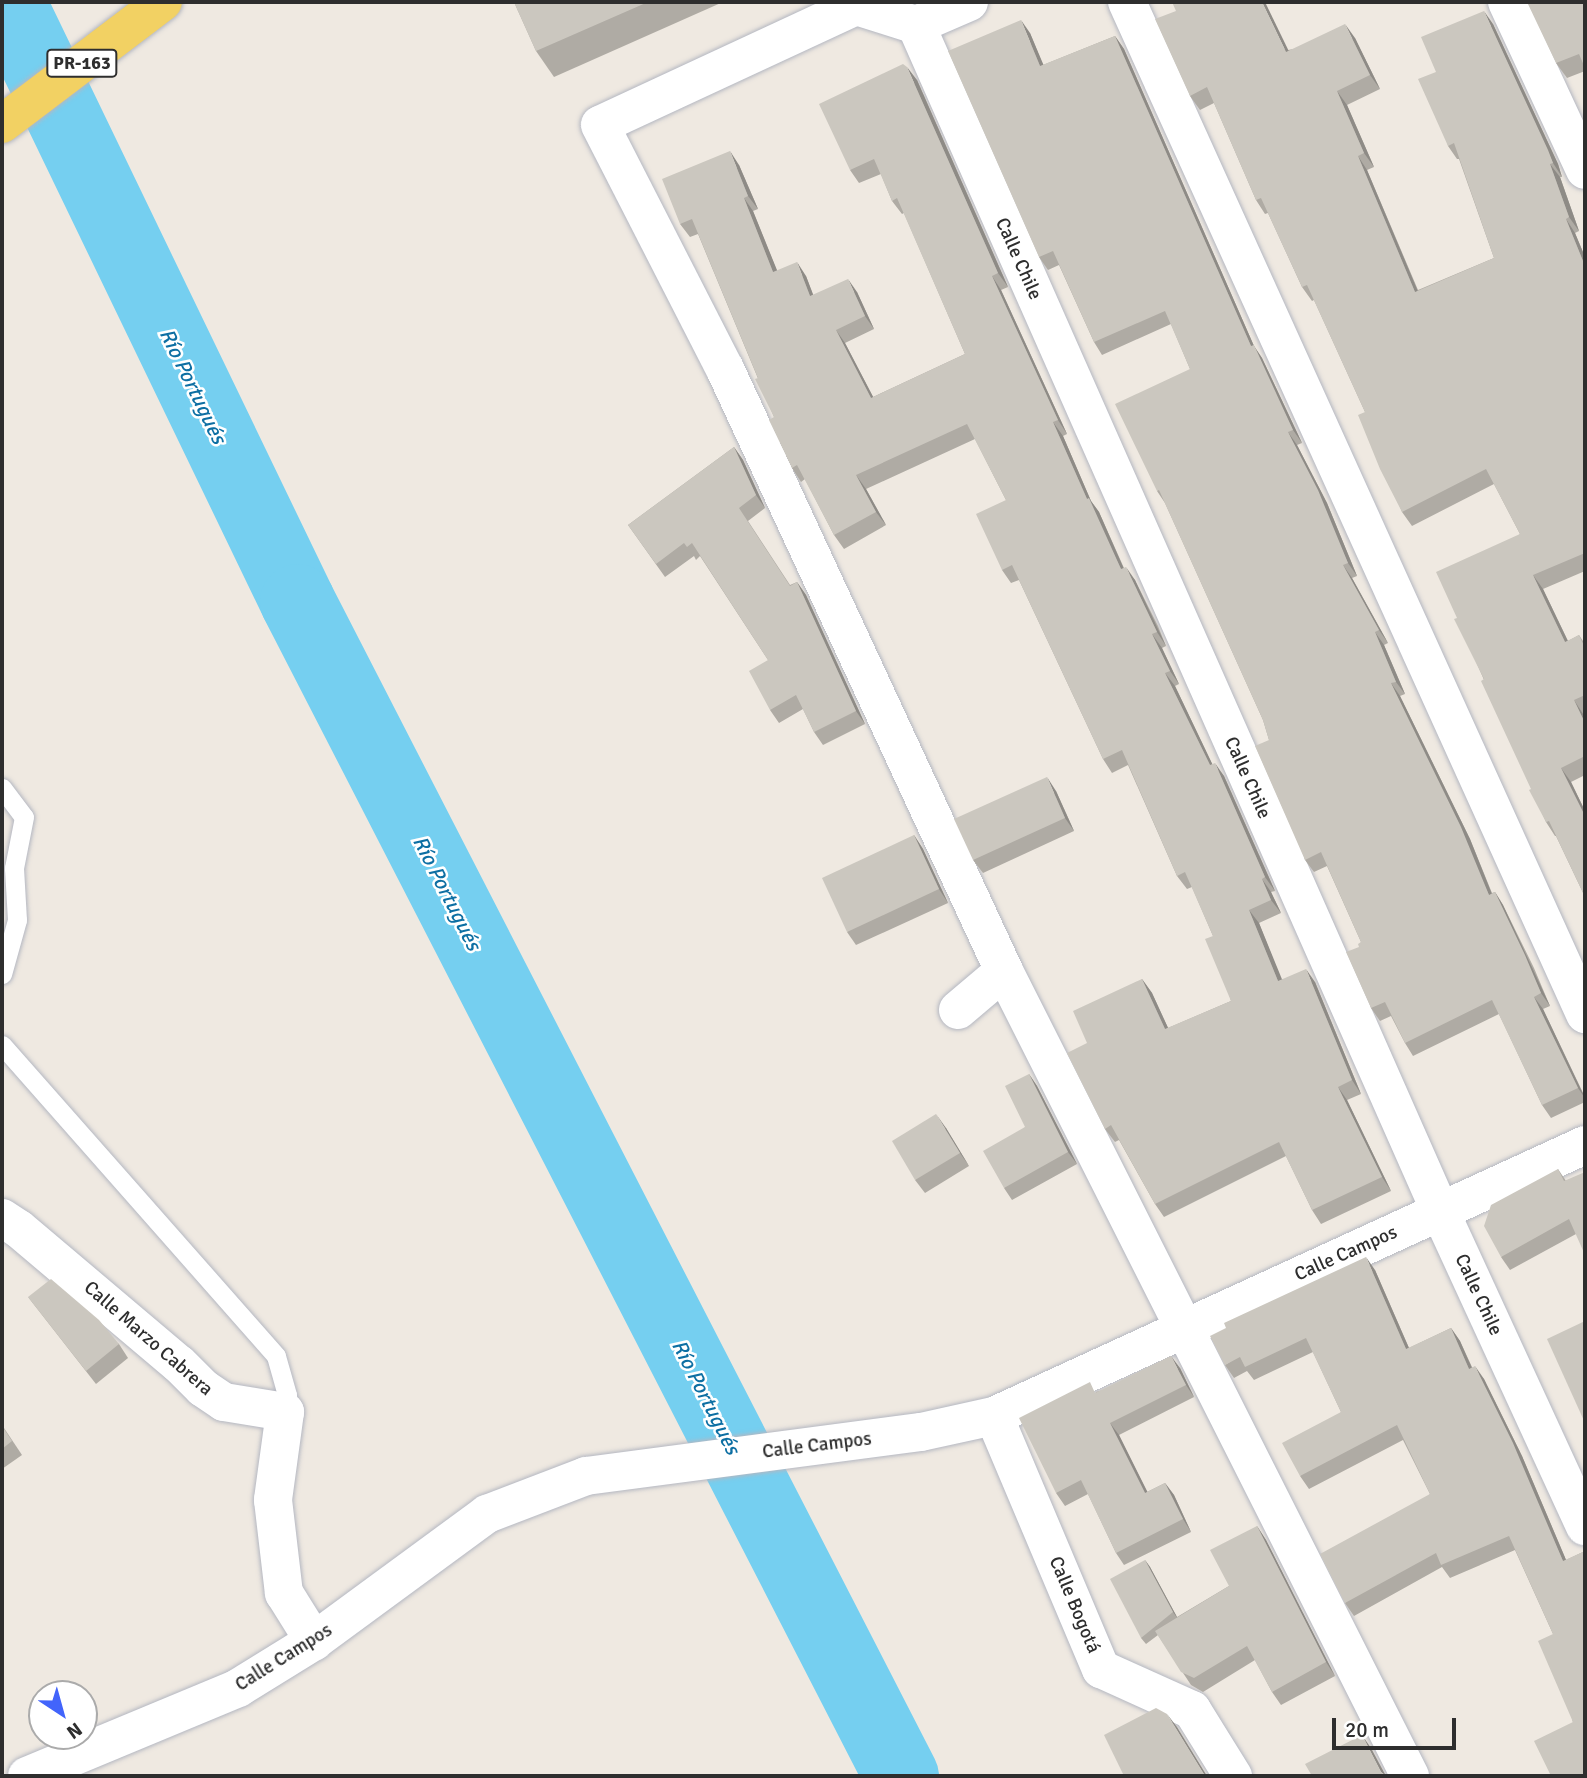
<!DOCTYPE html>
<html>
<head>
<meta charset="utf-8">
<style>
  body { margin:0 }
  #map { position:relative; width:1587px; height:1778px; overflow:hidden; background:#efe9e1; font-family:Signika,sans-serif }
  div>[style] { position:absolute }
  .river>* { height:75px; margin:-37.5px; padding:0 37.5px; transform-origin:37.5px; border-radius:37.5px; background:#75cff0 }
  .roads { filter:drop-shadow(0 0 2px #b4b7c1) drop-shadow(0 0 2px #b4b7c1) }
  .service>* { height:19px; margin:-9.5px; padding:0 9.5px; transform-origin:9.5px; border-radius:9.5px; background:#fff }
  .minor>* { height:38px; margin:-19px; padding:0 19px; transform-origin:19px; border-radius:19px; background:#fff }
  .primary>* { height:38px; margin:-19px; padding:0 19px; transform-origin:19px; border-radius:19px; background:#f2d163 }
  .wall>* { inset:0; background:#afaba4 }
  .shaded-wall>* { inset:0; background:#8e8b86 }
  .building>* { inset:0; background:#cbc7bf }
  span { translate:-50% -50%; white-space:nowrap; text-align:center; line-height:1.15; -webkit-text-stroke:5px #fff; paint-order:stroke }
  .shield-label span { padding:2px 5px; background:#fff; border:2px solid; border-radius:5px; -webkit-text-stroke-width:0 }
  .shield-label { font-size:18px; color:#2e2e2e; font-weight:700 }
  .street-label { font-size:19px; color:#2e2e2e }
  .water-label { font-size:21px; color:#0d6fa3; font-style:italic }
  .frame { position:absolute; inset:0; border:4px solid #2e2e2e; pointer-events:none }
  .north { position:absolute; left:28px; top:1680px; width:70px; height:70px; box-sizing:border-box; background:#fff; border:2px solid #ababab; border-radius:50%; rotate:144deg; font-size:19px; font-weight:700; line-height:28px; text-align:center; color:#2e2e2e }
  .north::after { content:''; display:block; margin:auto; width:24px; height:32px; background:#4264fb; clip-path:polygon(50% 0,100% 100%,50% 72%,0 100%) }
  .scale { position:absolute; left:1332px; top:1718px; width:124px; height:32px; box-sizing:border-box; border:4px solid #2e2e2e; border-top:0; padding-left:9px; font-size:21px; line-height:24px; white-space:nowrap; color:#2e2e2e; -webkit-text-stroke:5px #fff; paint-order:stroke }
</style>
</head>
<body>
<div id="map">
  <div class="river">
    <i style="left:8px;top:2px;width:665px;rotate:64.24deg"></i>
    <i style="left:297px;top:601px;width:1321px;rotate:62.79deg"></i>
  </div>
  <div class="roads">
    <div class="service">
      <i style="left:2px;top:788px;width:36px;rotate:53deg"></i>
      <i style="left:24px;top:817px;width:52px;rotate:101.1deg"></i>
      <i style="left:14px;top:868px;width:52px;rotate:86.7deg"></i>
      <i style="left:17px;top:920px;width:56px;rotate:105.5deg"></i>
      <i style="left:2px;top:1045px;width:414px;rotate:48.6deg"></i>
      <i style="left:276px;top:1356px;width:41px;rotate:74.2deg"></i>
      <i style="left:287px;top:1395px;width:17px;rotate:97deg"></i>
    </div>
    <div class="minor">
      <i style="left:969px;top:2px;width:58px;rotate:156.5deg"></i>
      <i style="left:916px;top:25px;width:63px;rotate:-162.4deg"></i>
      <i style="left:856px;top:6px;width:282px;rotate:155.1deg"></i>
      <i style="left:600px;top:125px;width:274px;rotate:62.9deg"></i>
      <i style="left:725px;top:369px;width:664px;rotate:65.13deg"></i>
      <i style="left:1004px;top:971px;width:902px;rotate:63.24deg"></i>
      <i style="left:1127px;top:2px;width:1111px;rotate:65.65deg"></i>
      <i style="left:1507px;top:2px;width:185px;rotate:65.1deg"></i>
      <i style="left:916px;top:25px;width:1297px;rotate:66.16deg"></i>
      <i style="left:1440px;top:1211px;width:347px;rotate:65.3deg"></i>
      <i style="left:958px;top:1010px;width:60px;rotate:-40.3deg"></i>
      <i style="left:2px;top:1218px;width:20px;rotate:33deg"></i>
      <i style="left:19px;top:1229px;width:209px;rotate:40.2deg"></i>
      <i style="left:179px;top:1364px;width:34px;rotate:45deg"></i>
      <i style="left:203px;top:1388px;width:25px;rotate:34deg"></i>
      <i style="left:224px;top:1402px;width:62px;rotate:9.3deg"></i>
      <i style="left:285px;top:1412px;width:89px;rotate:97.8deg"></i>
      <i style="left:273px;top:1500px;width:94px;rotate:83.3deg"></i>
      <i style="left:284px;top:1593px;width:57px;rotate:58deg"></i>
      <i style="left:994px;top:1416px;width:275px;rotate:67.1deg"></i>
      <i style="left:1101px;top:1669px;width:100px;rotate:24.3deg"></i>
      <i style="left:1192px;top:1710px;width:78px;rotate:58.2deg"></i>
      <i style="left:27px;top:1776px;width:229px;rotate:-22.6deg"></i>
      <i style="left:238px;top:1688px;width:89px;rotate:-31.7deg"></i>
      <i style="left:314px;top:1641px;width:215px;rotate:-36.3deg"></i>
      <i style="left:487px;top:1514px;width:106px;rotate:-21deg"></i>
      <i style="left:586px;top:1476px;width:338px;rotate:-7.5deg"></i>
      <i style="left:921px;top:1432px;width:75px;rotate:-12.4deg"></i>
      <i style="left:994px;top:1416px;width:650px;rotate:-24.63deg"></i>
    </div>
    <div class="primary">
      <i style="left:2px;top:124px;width:202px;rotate:-37.2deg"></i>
    </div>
  </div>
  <div class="wall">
    <i style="clip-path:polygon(514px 2px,723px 2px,554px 77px,536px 51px)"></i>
    <i style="clip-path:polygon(1585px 2px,1585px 71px,1567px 78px,1556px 63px)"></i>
    <i style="clip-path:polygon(1176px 11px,1288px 50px,1355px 38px,1380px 89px,1347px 105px,1374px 167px,1367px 170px,1418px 290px,1494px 258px,1459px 159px,1457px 159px,1448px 146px,1436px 72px,1493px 24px,1558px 164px,1562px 177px,1560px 177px,1579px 231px,1575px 233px,1585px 257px,1585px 571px,1543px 589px,1568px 641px,1579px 635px,1585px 644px,1585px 713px,1584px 714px,1585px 717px,1585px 775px,1571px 782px,1585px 811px,1585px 897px,1556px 836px,1555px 836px,1546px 822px,1457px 618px,1520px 534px,1494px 484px,1412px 526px,1402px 512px,1365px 412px,1314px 300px,1312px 301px,1302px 287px,1268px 213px,1265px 214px,1256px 200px,1214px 103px,1200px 110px,1190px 96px)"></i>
    <i style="clip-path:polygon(1030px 33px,1043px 65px,1115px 36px,1124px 49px,1254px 346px,1262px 358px,1302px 443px,1297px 445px,1327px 503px,1357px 576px,1352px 578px,1388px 643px,1384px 645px,1405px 694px,1400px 696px,1470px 839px,1492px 893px,1495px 892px,1503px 905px,1534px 968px,1550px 1006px,1543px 1009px,1585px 1097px,1585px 1102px,1551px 1118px,1542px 1105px,1499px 1014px,1413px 1056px,1405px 1043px,1391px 1016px,1380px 1021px,1371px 1008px,1359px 947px,1361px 942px,1327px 866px,1314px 872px,1305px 860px,1263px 720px,1165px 503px,1157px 491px,1190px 369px,1171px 324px,1102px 355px,1094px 342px,1059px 265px,1048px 270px,1039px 257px)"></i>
    <i style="clip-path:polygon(917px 80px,1008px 287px,1001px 290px,1067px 434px,1063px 436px,1091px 501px,1099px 512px,1124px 568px,1135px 580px,1158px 626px,1166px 646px,1162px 648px,1179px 684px,1175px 686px,1212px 764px,1224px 776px,1275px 891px,1271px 892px,1281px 913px,1259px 923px,1281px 979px,1315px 982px,1361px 1094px,1347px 1100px,1391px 1191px,1321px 1224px,1312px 1210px,1286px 1156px,1164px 1217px,1155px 1204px,1119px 1140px,1115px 1142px,1105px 1129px,1087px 1043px,1142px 979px,1152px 993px,1168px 1028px,1231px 1001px,1213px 936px,1192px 887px,1187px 889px,1177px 876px,1128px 765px,1112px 773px,1103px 759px,1019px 580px,1011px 583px,1002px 570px,1006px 500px,975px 439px,866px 489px,886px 525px,844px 549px,834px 535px,805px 479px,801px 482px,792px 468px,774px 417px,698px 234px,690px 237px,680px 224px,739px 165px,758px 209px,753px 211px,777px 271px,806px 276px,813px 295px,857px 292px,874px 329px,845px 343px,873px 397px,965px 354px,904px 213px,902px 214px,892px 201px,881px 174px,859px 183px,850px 170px)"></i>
    <i style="clip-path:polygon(734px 447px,743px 460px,765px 508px,748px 521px,790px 585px,797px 582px,806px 595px,865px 724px,823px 745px,814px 732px,803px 709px,779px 723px,770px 710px,768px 660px,700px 556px,696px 560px,694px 556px,665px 577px,628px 525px)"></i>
    <i style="clip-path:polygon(1056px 791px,1074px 831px,983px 873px,973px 860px)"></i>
    <i style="clip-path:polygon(914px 835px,923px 849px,948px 903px,856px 945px,847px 932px)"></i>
    <i style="clip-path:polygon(1029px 1074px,1037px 1086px,1077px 1164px,1012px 1200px,1004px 1188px,1025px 1127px)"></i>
    <i style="clip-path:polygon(946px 1128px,969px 1166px,925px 1193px,915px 1180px)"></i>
    <i style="clip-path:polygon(1558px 1169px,1566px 1181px,1576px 1234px,1510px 1270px,1501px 1257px)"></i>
    <i style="clip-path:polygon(1375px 1270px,1409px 1348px,1451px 1328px,1460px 1341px,1472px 1367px,1484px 1379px,1522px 1456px,1566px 1560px,1585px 1551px,1585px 1776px,1553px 1634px,1515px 1550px,1450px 1578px,1442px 1567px,1354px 1616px,1345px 1603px,1430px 1494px,1403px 1440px,1309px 1489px,1300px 1476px,1341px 1412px,1313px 1352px,1254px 1380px,1247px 1371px,1234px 1378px,1225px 1365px)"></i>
    <i style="clip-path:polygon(28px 1297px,119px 1344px,128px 1358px,96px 1384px)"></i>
    <i style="clip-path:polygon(1180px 1368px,1194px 1397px,1119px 1435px,1147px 1492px,1165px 1483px,1174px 1495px,1191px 1532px,1124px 1565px,1116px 1553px,1088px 1494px,1065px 1506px,1056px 1493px,1096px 1392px)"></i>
    <i style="clip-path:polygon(2px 1425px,22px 1455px,2px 1469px)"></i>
    <i style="clip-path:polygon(1257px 1526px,1266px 1540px,1335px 1676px,1281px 1705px,1272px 1692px,1255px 1660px,1203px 1692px,1191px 1685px,1158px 1635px,1146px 1644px,1141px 1638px,1145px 1560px,1150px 1567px,1177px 1617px,1229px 1586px)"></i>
  </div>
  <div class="shaded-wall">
    <i style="clip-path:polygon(1262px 2px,1265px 2px,1296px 66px,1286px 52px)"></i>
    <i style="clip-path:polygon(1484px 11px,1493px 24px,1558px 164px,1562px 177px,1553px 163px)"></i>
    <i style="clip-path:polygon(1021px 20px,1030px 33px,1049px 78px,1040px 66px)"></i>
    <i style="clip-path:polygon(1345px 24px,1355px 38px,1380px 89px,1370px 75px)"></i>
    <i style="clip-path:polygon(1115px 36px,1124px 49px,1254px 346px,1262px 358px,1302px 443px,1293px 430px,1251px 346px)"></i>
    <i style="clip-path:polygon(907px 67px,917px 80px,1008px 287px,998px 273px)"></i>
    <i style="clip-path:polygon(1337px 91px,1347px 105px,1374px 167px,1364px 153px)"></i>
    <i style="clip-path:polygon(730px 151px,739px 165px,758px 209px,748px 196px)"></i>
    <i style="clip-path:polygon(1358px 156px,1367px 170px,1424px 306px,1415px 292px)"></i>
    <i style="clip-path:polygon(1550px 164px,1560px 177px,1579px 231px,1569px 217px)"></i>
    <i style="clip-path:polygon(744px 198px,753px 211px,783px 285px,773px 272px)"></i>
    <i style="clip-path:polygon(1566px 219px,1575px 233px,1585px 257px,1585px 266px)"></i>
    <i style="clip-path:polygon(797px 262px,806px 276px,819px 310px,810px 296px)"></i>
    <i style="clip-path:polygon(992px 276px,1001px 290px,1067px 434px,1058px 420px)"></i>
    <i style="clip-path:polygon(848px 279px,857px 292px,874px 329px,865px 316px)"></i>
    <i style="clip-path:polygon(836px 330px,845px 343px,881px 412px,871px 398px)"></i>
    <i style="clip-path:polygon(1053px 422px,1063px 436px,1091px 501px,1099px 512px,1130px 583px,1121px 569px,1087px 499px)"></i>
    <i style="clip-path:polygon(1288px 432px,1297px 445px,1327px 503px,1357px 576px,1348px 563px)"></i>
    <i style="clip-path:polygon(734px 447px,743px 460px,765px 508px,756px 495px)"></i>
    <i style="clip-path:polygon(856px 475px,866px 489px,886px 525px,876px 512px)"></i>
    <i style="clip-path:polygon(1343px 565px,1352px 578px,1388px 643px,1379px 630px)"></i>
    <i style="clip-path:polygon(1126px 567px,1135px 580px,1166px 646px,1157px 632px)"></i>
    <i style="clip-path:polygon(1533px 575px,1543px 589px,1575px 656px,1565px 642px)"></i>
    <i style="clip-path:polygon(797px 582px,806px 595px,865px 724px,856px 711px)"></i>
    <i style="clip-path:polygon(1375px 632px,1384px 645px,1405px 694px,1396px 682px)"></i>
    <i style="clip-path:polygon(1152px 634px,1162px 648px,1179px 684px,1170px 671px)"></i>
    <i style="clip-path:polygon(1165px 673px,1175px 686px,1219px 778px,1210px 765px)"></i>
    <i style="clip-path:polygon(1391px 683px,1400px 696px,1470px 839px,1497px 907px,1489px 895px)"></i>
    <i style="clip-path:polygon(1574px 700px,1585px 717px,1585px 723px)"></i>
    <i style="clip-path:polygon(1215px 763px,1224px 776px,1275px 891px,1265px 877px)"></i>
    <i style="clip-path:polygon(1561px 768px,1571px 782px,1585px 811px,1585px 816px)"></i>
    <i style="clip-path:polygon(1047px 777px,1056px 791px,1074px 831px,1065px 818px)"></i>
    <i style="clip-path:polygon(914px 835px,923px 849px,948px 903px,939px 889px)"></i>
    <i style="clip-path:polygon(1262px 879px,1271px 892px,1281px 913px,1271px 900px)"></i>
    <i style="clip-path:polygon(1495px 892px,1503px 905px,1550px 1006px,1541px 993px)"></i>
    <i style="clip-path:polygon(1249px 910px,1259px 923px,1288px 994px,1278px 981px)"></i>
    <i style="clip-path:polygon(1306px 969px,1315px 982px,1361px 1094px,1352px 1080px)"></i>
    <i style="clip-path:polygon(1142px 979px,1152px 993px,1175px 1043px,1165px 1029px)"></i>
    <i style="clip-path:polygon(1534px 997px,1543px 1009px,1585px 1098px,1578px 1088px)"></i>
    <i style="clip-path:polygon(1029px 1074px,1037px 1086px,1077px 1164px,1068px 1152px)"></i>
    <i style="clip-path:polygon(1338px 1087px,1347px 1100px,1391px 1191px,1382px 1177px)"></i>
    <i style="clip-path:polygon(936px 1114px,946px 1128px,969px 1166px,960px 1153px)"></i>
    <i style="clip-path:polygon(1366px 1257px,1375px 1270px,1415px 1362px,1406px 1349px)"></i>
    <i style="clip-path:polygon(1451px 1328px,1460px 1341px,1478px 1382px,1469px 1369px)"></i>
    <i style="clip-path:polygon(1171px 1356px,1180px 1368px,1194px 1397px,1186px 1385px)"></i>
    <i style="clip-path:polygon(1475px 1366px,1484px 1379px,1522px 1456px,1572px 1574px,1563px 1561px)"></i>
    <i style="clip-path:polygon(1110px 1423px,1119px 1435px,1154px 1505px,1145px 1493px)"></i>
    <i style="clip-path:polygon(1165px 1483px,1174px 1495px,1191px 1532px,1183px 1519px)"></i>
    <i style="clip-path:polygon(1257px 1526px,1266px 1540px,1335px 1676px,1326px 1662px)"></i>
    <i style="clip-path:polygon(1145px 1560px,1150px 1567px,1178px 1619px,1173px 1612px)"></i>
    <i style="clip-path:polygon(1167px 1714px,1177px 1727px,1207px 1776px,1205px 1776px)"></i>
    <i style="clip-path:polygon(1362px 1735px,1371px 1748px,1386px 1776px,1381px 1772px)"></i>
  </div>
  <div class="building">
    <i style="clip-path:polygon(514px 2px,648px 2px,536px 51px)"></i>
    <i style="clip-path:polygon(1172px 2px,1262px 2px,1286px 52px,1345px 24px,1370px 75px,1337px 91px,1364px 153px,1358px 156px,1415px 292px,1494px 258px,1454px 143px,1448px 146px,1418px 79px,1436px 72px,1421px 37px,1484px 11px,1548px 150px,1553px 163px,1550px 164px,1569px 217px,1566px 219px,1585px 266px,1585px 553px,1533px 575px,1565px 642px,1579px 635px,1585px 648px,1585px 695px,1574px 700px,1585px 723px,1585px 756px,1561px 768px,1585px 816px,1585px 897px,1549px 821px,1546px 822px,1529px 790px,1531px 789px,1481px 681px,1484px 679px,1454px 619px,1457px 618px,1436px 572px,1520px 534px,1486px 469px,1402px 512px,1380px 469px,1358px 415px,1365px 412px,1307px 285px,1302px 287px,1261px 198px,1256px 200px,1207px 87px,1190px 96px,1155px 19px,1176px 11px)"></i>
    <i style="clip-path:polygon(1527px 2px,1585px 2px,1585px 68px,1579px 54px,1556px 63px)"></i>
    <i style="clip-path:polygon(1021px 20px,1040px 66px,1115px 36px,1251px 346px,1254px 345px,1293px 430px,1288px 432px,1318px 490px,1348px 563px,1343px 565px,1379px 630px,1375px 632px,1396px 682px,1391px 683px,1461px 827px,1489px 895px,1495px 892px,1525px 955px,1541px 993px,1534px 997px,1578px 1088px,1542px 1105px,1492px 1000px,1405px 1043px,1385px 1002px,1371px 1008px,1346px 952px,1359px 947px,1358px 944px,1361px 942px,1321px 852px,1305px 860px,1255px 746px,1269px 740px,1263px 720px,1159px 490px,1157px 491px,1115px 404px,1190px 369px,1165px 311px,1094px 342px,1053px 251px,1039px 257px,948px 51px)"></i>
    <i style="clip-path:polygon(903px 64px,907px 67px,998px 273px,992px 276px,1058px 420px,1053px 422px,1087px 499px,1089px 498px,1121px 569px,1126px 567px,1148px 613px,1157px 632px,1152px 634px,1170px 671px,1165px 673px,1210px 765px,1215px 763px,1265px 877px,1262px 879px,1271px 900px,1249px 910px,1278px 981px,1306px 969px,1352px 1080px,1338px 1087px,1382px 1177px,1312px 1210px,1279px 1142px,1155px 1204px,1111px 1125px,1105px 1129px,1067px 1053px,1087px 1043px,1073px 1011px,1142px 979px,1165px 1029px,1231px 1001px,1205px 939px,1213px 936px,1185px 872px,1177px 876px,1122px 750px,1103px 759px,1012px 565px,1002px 570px,976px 514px,1006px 500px,967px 424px,856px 475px,876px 512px,834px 535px,797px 465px,792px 468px,769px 420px,774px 417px,755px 379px,758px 378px,692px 219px,680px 224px,662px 179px,730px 151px,748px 196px,744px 198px,773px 272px,797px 262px,810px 296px,848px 279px,865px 316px,836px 330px,871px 398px,965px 354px,897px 198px,892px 201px,874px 159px,850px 170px,819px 104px)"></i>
    <i style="clip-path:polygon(734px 447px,756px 495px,739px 508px,790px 586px,797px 582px,856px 711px,814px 732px,796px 695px,770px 710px,749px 671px,768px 660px,692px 543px,687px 547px,684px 543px,656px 564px,628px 525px)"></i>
    <i style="clip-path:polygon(1047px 777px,1065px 818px,973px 860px,954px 819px)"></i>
    <i style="clip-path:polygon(914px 835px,939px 889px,847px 932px,822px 878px)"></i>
    <i style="clip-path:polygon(1029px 1074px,1068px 1152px,1004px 1188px,983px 1151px,1025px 1127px,1005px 1086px)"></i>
    <i style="clip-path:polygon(936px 1114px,960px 1153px,915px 1180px,892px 1141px)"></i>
    <i style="clip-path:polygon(1558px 1169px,1564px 1181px,1585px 1172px,1585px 1255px,1569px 1219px,1501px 1257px,1484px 1226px,1491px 1205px)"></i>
    <i style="clip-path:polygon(1366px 1257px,1406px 1349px,1451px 1328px,1469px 1369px,1475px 1366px,1513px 1443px,1563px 1561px,1585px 1551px,1585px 1601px,1584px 1602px,1585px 1605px,1585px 1776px,1551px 1776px,1534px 1741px,1573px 1722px,1538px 1641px,1553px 1634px,1509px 1536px,1441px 1565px,1436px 1553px,1345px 1603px,1320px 1554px,1430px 1494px,1397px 1425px,1300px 1476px,1282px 1443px,1341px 1412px,1306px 1338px,1245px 1367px,1240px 1357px,1225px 1365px,1210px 1336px,1226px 1328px,1224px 1323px)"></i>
    <i style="clip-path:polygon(51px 1279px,99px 1320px,119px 1344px,86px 1371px,28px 1297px)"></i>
    <i style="clip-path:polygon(1585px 1321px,1585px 1423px,1547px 1339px)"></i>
    <i style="clip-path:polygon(1171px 1356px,1186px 1385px,1110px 1423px,1145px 1493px,1165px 1483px,1183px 1519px,1116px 1553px,1081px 1480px,1056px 1493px,1019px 1418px,1090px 1382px,1095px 1393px)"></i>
    <i style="clip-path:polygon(2px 1426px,12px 1441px,2px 1449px)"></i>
    <i style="clip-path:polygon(1257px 1526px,1326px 1662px,1272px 1692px,1247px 1646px,1194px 1678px,1181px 1672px,1155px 1631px,1229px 1586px,1210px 1550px)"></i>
    <i style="clip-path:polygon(1145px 1560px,1173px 1612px,1141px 1638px,1110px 1579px)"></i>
    <i style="clip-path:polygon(1156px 1708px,1167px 1714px,1205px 1776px,1124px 1776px,1104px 1735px)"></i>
    <i style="clip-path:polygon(1362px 1735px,1381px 1772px,1386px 1776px,1312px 1776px,1305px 1764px)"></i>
  </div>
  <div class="shield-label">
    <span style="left:82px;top:63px">PR-163</span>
  </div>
  <div class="street-label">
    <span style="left:1018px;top:259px;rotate:66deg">Calle Chile</span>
    <span style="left:1247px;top:778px;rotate:66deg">Calle Chile</span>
    <span style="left:1346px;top:1254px;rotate:-24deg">Calle Campos</span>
    <span style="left:1478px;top:1295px;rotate:65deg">Calle Chile</span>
    <span style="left:148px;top:1339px;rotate:41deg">Calle Marzo Cabrera</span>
    <span style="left:817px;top:1446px;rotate:-7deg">Calle Campos</span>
    <span style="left:1074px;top:1605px;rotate:67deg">Calle Bogotá</span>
    <span style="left:284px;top:1658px;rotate:-32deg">Calle Campos</span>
  </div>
  <div class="water-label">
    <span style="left:193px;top:386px;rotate:64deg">Río Portugués</span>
    <span style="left:447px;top:893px;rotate:63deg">Río Portugués</span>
    <span style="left:706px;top:1397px;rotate:63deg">Río Portugués</span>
  </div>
  <div class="frame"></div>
  <div class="north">N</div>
  <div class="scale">20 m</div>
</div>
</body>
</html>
